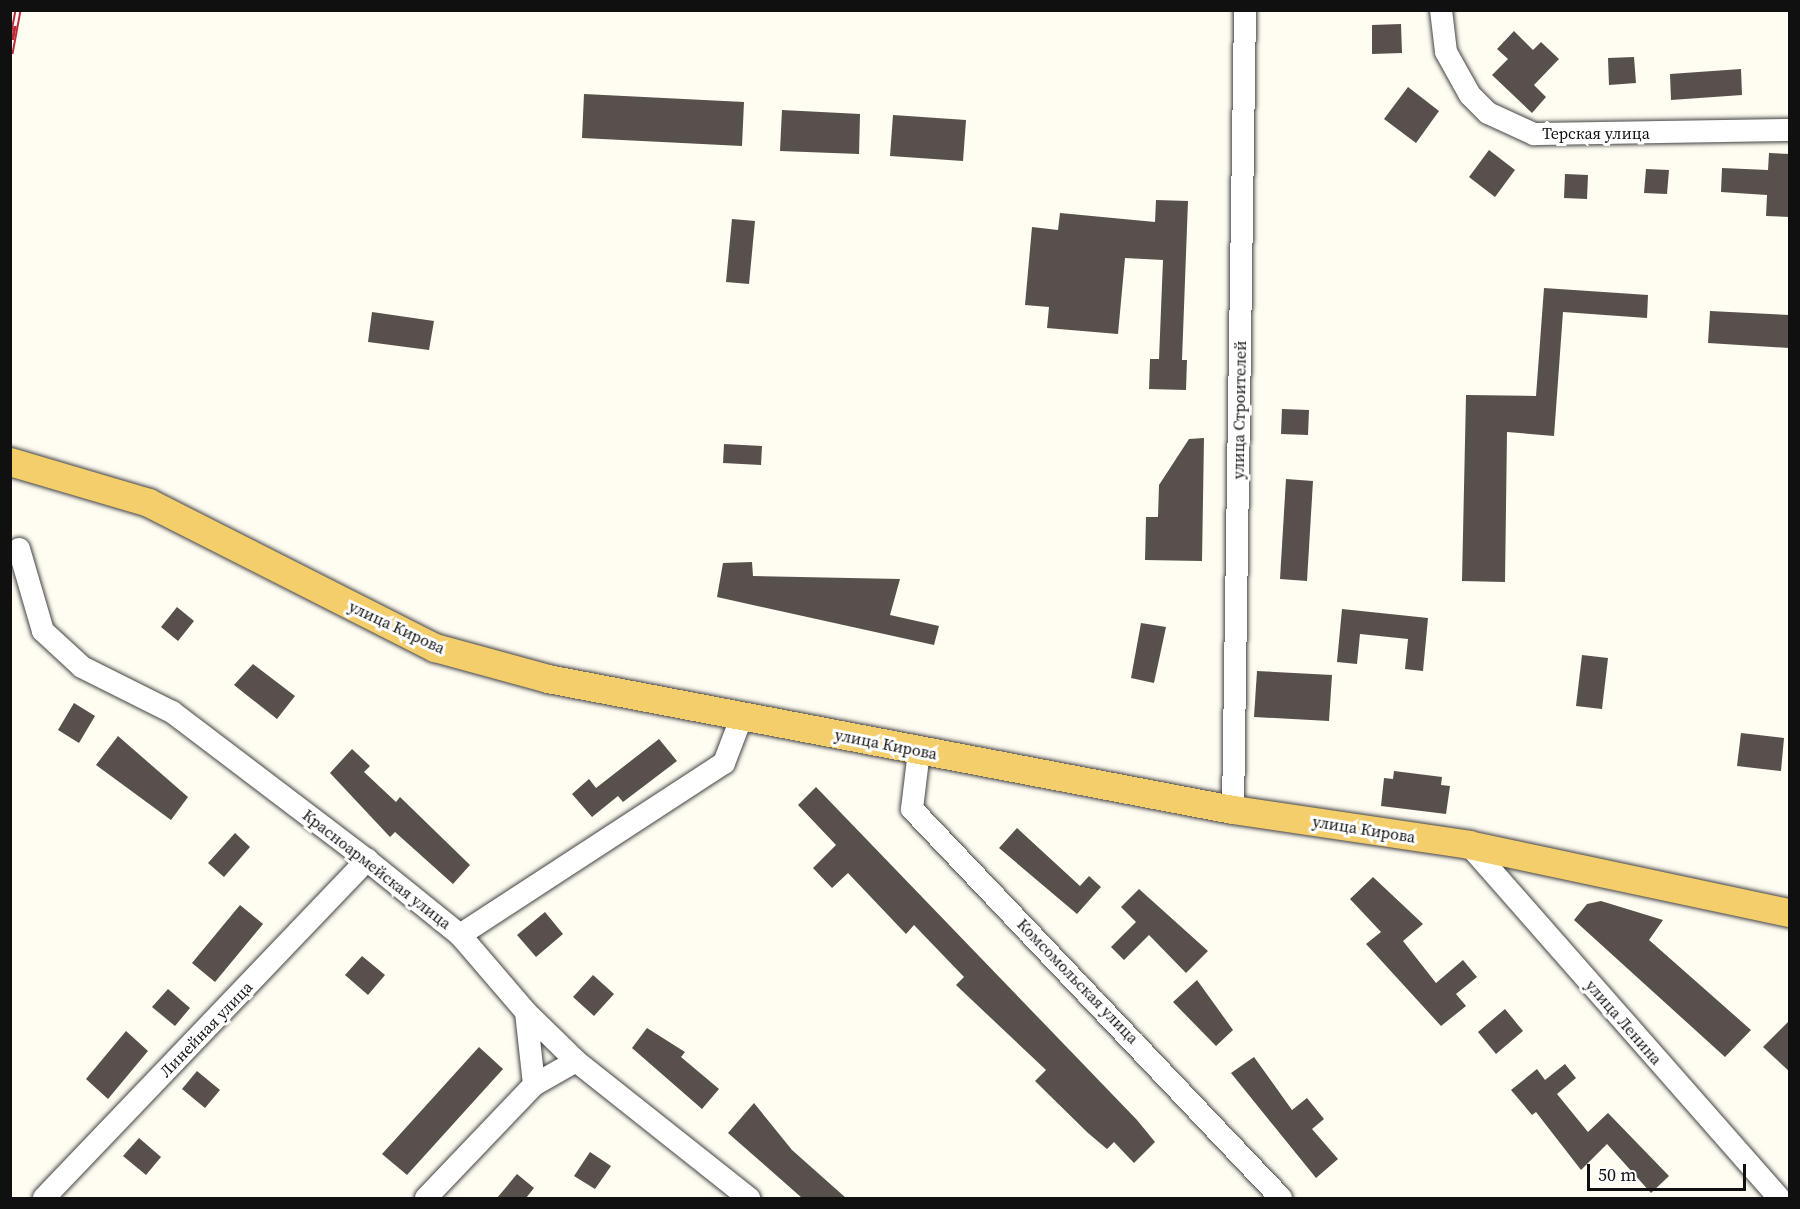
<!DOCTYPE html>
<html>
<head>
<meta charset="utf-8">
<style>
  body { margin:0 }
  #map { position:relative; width:1800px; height:1209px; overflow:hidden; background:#fffcf2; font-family:"Source Serif 4",serif }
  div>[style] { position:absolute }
  .building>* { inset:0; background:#58504c }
  .roads { filter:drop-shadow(0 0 2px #434343) drop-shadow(0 0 2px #434343) }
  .minor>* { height:22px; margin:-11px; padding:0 11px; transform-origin:11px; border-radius:11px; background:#fff }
  .major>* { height:28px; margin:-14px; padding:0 14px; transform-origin:14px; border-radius:14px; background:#f5ce6c }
  .rail>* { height:7px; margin-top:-3.5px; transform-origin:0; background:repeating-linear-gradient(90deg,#fff 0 14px,#bd2a37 0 28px); box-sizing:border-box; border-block:2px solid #bd2a37 }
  span { translate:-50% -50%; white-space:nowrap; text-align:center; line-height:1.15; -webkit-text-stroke:6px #fff; paint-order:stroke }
  .street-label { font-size:16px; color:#101010 }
  .frame { position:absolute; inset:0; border:12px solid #101010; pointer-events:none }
  .scale { position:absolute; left:1587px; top:1164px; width:159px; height:27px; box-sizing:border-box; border:3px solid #101010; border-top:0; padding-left:8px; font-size:18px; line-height:21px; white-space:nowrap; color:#101010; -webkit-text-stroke:4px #fff; paint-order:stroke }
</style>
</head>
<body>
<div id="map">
  <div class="building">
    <i style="clip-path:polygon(1401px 24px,1402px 53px,1372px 54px,1372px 25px)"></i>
    <i style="clip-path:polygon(1514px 31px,1533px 50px,1541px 42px,1559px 59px,1534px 85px,1546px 97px,1532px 113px,1492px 75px,1508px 59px,1497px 49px)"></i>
    <i style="clip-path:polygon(1634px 57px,1636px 83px,1609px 85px,1608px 58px)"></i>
    <i style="clip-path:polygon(1741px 69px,1742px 95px,1671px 100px,1670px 74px)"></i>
    <i style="clip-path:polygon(1408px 87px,1439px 111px,1416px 143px,1384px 119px)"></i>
    <i style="clip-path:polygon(584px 94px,744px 102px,742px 146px,582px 138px)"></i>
    <i style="clip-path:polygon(782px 110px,860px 114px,859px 154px,780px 151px)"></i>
    <i style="clip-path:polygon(893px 115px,966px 120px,963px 161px,890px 156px)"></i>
    <i style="clip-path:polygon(1489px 150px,1515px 170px,1495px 197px,1469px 177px)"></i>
    <i style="clip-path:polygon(1769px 153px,1790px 154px,1790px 217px,1766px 216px,1767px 195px,1721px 192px,1722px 168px,1768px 170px)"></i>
    <i style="clip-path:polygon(1646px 169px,1669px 170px,1667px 194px,1644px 193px)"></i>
    <i style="clip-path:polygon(1565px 174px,1588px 175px,1587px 199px,1564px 198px)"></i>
    <i style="clip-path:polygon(1156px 200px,1188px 201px,1182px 360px,1187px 360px,1186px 390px,1149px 389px,1150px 359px,1159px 359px,1163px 260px,1125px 258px,1118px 334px,1047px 328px,1049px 307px,1025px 305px,1032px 227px,1058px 230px,1060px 213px,1155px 222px)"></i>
    <i style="clip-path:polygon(732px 219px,755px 221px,749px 284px,726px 282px)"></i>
    <i style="clip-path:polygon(1544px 288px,1648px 295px,1647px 318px,1563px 312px,1554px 436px,1507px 432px,1505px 582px,1462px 581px,1466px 395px,1536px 396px)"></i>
    <i style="clip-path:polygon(1710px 311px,1790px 315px,1789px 348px,1708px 343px)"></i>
    <i style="clip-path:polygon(372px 312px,434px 321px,429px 350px,368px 342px)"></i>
    <i style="clip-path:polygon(1282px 409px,1309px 410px,1308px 435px,1281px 434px)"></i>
    <i style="clip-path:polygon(1204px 438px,1202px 561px,1145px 560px,1146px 517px,1158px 517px,1159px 485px,1189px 439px)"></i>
    <i style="clip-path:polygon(724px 444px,762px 446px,761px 465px,723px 463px)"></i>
    <i style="clip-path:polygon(1286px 479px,1313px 481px,1307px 581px,1280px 579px)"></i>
    <i style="clip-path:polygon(752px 562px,753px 576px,900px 579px,890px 615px,939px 626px,934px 645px,717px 597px,723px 563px)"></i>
    <i style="clip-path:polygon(177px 607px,194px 621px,178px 641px,161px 627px)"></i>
    <i style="clip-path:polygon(1342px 609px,1428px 618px,1423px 671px,1405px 669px,1408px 639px,1360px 634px,1357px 664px,1337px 662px)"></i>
    <i style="clip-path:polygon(1141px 623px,1166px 627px,1154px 683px,1131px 678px)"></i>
    <i style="clip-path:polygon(1582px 655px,1608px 658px,1602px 709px,1576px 706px)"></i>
    <i style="clip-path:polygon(253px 664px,295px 696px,277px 719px,234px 685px)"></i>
    <i style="clip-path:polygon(1257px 671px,1332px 675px,1329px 721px,1254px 717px)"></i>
    <i style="clip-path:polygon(74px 703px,95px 716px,79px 743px,58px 730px)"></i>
    <i style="clip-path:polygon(1741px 733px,1784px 738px,1781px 771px,1737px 766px)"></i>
    <i style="clip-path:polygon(118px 736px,188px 797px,171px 820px,96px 765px)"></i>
    <i style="clip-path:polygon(659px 739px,677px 761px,623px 802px,618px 796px,592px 817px,572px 794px,589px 779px,596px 788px)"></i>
    <i style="clip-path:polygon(352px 749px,370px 766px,364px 772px,396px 802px,400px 797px,470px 865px,453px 884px,395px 832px,390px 837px,330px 773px)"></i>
    <i style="clip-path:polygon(1394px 771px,1442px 777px,1441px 785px,1450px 786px,1446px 814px,1381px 806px,1384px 778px,1393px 779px)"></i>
    <i style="clip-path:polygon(816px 787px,1137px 1120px,1155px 1142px,1134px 1163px,1114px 1142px,1107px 1149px,1088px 1133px,1035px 1081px,1046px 1070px,956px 985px,964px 977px,914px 925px,906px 934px,848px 873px,832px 888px,813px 868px,836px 845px,798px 805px)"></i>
    <i style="clip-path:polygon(1017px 828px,1080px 886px,1089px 876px,1101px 887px,1077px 914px,999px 848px)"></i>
    <i style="clip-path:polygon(235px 833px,250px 847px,224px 877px,208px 863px)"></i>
    <i style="clip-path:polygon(1373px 877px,1423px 924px,1403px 941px,1436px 983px,1463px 960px,1477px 977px,1456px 994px,1466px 1006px,1441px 1026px,1366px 944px,1381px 932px,1350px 899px)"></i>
    <i style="clip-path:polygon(1139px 889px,1208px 951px,1186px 973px,1149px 935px,1124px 960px,1111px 947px,1136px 922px,1121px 907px)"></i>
    <i style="clip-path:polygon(1601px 901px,1663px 920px,1649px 940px,1751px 1030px,1725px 1057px,1574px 920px,1587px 904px)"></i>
    <i style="clip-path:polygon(240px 905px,263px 924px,215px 982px,192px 963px)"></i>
    <i style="clip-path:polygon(545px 912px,563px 934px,536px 957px,517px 935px)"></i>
    <i style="clip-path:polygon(362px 956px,385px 975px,368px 995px,345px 975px)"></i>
    <i style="clip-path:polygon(593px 975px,614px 994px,594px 1016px,573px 997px)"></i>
    <i style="clip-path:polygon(1197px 980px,1233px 1030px,1216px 1046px,1173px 1002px)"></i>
    <i style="clip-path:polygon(168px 989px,190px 1008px,175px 1026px,152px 1007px)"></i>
    <i style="clip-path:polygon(1505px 1009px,1523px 1031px,1496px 1054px,1478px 1032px)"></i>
    <i style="clip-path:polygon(1790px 1020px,1790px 1072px,1763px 1047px)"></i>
    <i style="clip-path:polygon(647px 1028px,685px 1052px,681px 1057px,719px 1089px,702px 1109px,632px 1048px)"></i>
    <i style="clip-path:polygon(126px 1031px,148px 1051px,108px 1099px,86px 1079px)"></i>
    <i style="clip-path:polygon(479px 1047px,503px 1069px,407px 1175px,382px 1154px)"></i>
    <i style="clip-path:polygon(1254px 1057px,1292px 1110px,1307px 1098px,1324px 1119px,1312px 1129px,1338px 1159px,1316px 1178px,1231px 1073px)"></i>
    <i style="clip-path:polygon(1565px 1064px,1576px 1078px,1557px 1094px,1588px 1132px,1608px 1113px,1669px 1176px,1651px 1193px,1607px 1144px,1581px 1170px,1536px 1112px,1532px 1115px,1511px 1090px,1537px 1069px,1545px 1080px)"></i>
    <i style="clip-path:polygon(197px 1071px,220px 1090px,205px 1108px,182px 1089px)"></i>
    <i style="clip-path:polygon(754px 1103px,792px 1150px,846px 1198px,802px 1198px,728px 1133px)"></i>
    <i style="clip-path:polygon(139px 1138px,161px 1157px,146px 1175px,123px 1156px)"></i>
    <i style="clip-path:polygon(590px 1152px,611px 1166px,595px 1189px,574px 1176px)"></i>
    <i style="clip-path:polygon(517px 1174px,534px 1188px,526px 1198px,497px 1198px)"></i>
  </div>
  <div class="roads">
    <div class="minor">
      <i style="left:1441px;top:10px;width:42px;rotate:83.2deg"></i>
      <i style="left:1446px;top:52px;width:49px;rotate:60.8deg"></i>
      <i style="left:1470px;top:95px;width:25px;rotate:45deg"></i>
      <i style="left:1488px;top:113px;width:51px;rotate:24.5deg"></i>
      <i style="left:1534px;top:134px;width:256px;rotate:-0.9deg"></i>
      <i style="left:19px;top:549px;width:85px;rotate:73.7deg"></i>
      <i style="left:43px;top:631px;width:53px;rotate:42.7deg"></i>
      <i style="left:82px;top:667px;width:101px;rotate:26.6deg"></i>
      <i style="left:172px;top:712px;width:245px;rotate:37.2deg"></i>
      <i style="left:367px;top:860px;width:119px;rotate:38.9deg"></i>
      <i style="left:460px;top:935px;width:101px;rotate:49.4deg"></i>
      <i style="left:526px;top:1012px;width:70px;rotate:44.4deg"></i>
      <i style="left:576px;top:1061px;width:221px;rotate:38.4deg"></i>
      <i style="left:919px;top:751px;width:58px;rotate:96.9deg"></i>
      <i style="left:912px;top:809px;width:536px;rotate:46.51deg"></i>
      <i style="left:1233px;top:810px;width:800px;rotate:-89.14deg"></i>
      <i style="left:1469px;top:845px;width:470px;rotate:48.7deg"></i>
      <i style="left:460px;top:935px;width:315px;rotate:-33.1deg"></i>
      <i style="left:724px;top:763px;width:50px;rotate:-69deg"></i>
      <i style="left:526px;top:1012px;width:73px;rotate:83.7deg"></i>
      <i style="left:44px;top:1198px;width:468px;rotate:-46.3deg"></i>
      <i style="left:426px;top:1198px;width:156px;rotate:-46.3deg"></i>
      <i style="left:534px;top:1085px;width:48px;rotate:-29.7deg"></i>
    </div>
    <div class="major">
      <i style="left:10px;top:462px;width:145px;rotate:16.4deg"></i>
      <i style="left:149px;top:503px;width:321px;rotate:26.9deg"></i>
      <i style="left:435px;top:648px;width:117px;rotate:15.3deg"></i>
      <i style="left:548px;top:679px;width:697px;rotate:10.83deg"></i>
      <i style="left:1233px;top:810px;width:239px;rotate:8.4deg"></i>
      <i style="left:1469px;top:845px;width:328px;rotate:12deg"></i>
    </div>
  </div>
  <div class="rail">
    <i style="left:10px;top:53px;width:44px;rotate:-79.5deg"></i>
  </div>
  <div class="street-label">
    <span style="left:1596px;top:133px">Терская улица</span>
    <span style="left:1239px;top:410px;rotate:-89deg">улица Строителей</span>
    <span style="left:397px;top:627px;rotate:25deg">улица Кирова</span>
    <span style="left:886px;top:744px;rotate:11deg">улица Кирова</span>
    <span style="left:1364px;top:829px;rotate:9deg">улица Кирова</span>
    <span style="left:377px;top:869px;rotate:38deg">Красноармейская улица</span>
    <span style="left:1078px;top:981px;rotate:46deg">Комсомольская улица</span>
    <span style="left:1624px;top:1022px;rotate:49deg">улица Ленина</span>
    <span style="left:206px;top:1029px;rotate:-46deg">Линейная улица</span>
  </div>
  <div class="frame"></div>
  <div class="scale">50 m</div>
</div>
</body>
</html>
